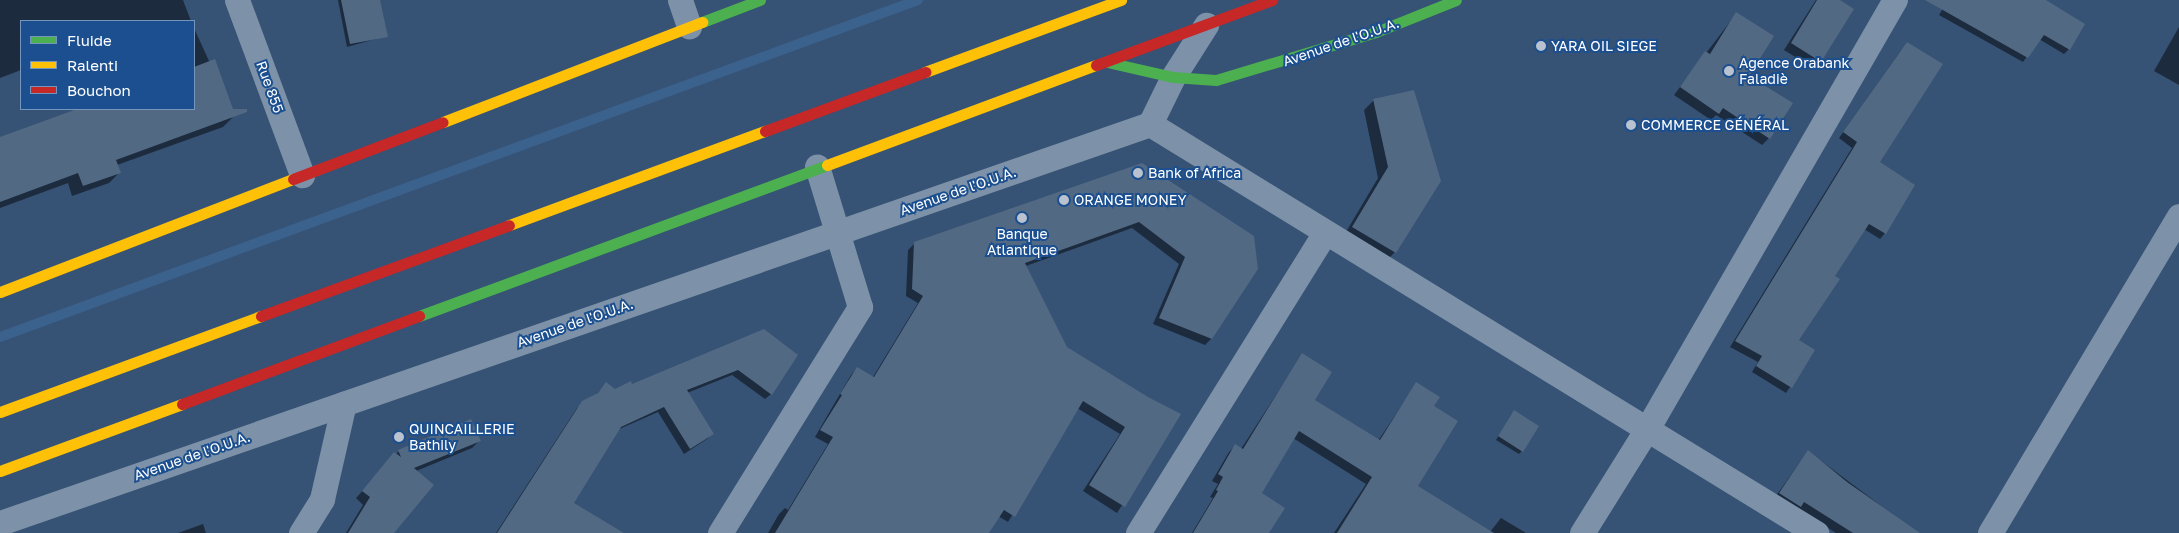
<!DOCTYPE html>
<html>
<head>
<meta charset="utf-8">
<style>
  body { margin:0 }
  #map { position:relative; width:2179px; height:533px; overflow:hidden; background:#365274; font-family:"Golos Text",sans-serif }
  div>[style] { position:absolute }
  .shadow>* { inset:0; background:#0007 }
  .stream>* { height:10px; margin:-5px; padding:0 5px; transform-origin:5px; border-radius:5px; background:#3b618d }
  .building>* { inset:0; background:#526984 }
  .street>* { height:25px; margin:-12.5px; padding:0 12.5px; transform-origin:12.5px; border-radius:12.5px; background:#7d92a8 }
  .fast>* { height:11px; margin:-5.5px; padding:0 5.5px; transform-origin:5.5px; border-radius:5.5px; background:#4caf50 }
  .slow>* { height:11px; margin:-5.5px; padding:0 5.5px; transform-origin:5.5px; border-radius:5.5px; background:#ffc107 }
  .jam>* { height:11px; margin:-5.5px; padding:0 5.5px; transform-origin:5.5px; border-radius:5.5px; background:#c62828 }
  .dots>* { width:14px; height:14px; translate:-50% -50%; box-sizing:border-box; border:2px solid #1b4f8f; border-radius:50% }
  span { translate:-50% -50%; white-space:nowrap; text-align:center; line-height:1.15; -webkit-text-stroke:4px #1b4f8f; paint-order:stroke }
  .street-label { font-size:14px; color:#fff }
  .poi-label { font-size:14px; color:#fff }
  .left { translate:0 -50%; text-align:left }
  .legend { position:absolute; left:20px; top:20px; width:175px; height:90px; box-sizing:border-box; background:#1b4f8f; border:1px solid #7695bc; margin:0; padding:6px 9px; list-style:none; font-size:15px; color:#fff }
  .legend li { display:flex; align-items:center; gap:10px; height:25px }
  .legend b { width:25px; border:1px solid #7695bc }
</style>
</head>
<body>
<div id="map">
  <div class="shadow">
    <i style="clip-path:polygon(0 0,183px 0,191px 21px,21px 21px,21px 70px,0 78px)"></i>
    <i style="clip-path:polygon(338px 0,379px 0,386px 36px,347px 47px)"></i>
    <i style="clip-path:polygon(1816px 0,1838px 0,1820px 61px,1813px 68px,1784px 50px)"></i>
    <i style="clip-path:polygon(1948px 0,2043px 0,2069px 49px,2064px 54px,2039px 39px,2023px 62px,1939px 15px)"></i>
    <i style="clip-path:polygon(1736px 14px,1747px 76px,1769px 138px,1762px 145px,1716px 115px,1711px 120px,1674px 95px)"></i>
    <i style="clip-path:polygon(2179px 27px,2179px 85px,2154px 71px)"></i>
    <i style="clip-path:polygon(194px 28px,234px 116px,223px 127px,117px 165px,120px 172px,109px 183px,72px 196px,68px 183px,0 208px,0 138px,81px 109px,194px 109px)"></i>
    <i style="clip-path:polygon(1902px 49px,1878px 162px,1885px 233px,1880px 239px,1864px 229px,1834px 276px,1798px 341px,1814px 351px,1786px 393px,1752px 372px,1758px 362px,1730px 347px,1852px 148px,1839px 138px)"></i>
    <i style="clip-path:polygon(1374px 100px,1440px 180px,1395px 252px,1385px 262px,1343px 237px,1378px 178px,1364px 110px)"></i>
    <i style="clip-path:polygon(1142px 165px,1252px 237px,1211px 339px,1205px 345px,1153px 324px,1179px 264px,1132px 228px,1026px 266px,1066px 348px,1147px 398px,1179px 415px,1117px 513px,1083px 491px,1120px 434px,1077px 408px,1008px 522px,998px 516px,959px 533px,768px 533px,779px 514px,785px 508px,788px 510px,828px 444px,815px 437px,851px 375px,857px 368px,873px 377px,918px 303px,906px 296px,908px 250px,915px 243px)"></i>
    <i style="clip-path:polygon(764px 330px,771px 394px,765px 399px,732px 375px,687px 393px,712px 434px,707px 439px,684px 454px,658px 412px,617px 430px,547px 533px,496px 533px,577px 408px,596px 395px,606px 384px,615px 390px,632px 386px)"></i>
    <i style="clip-path:polygon(1302px 355px,1313px 400px,1378px 441px,1416px 384px,1433px 407px,1416px 486px,1490px 532px,1501px 518px,1526px 533px,1334px 533px,1366px 484px,1293px 438px,1260px 494px,1268px 533px,1192px 533px,1213px 498px,1210px 497px,1218px 484px,1212px 481px,1229px 452px,1235px 446px,1241px 449px)"></i>
    <i style="clip-path:polygon(1511px 415px,1522px 451px,1519px 454px,1496px 440px)"></i>
    <i style="clip-path:polygon(479px 441px,472px 448px,416px 471px,392px 533px,346px 533px,363px 505px,356px 498px,399px 451px)"></i>
    <i style="clip-path:polygon(1808px 451px,1908px 526px,1903px 533px,1836px 533px,1798px 509px,1773px 500px)"></i>
    <i style="clip-path:polygon(203px 524px,206px 533px,178px 533px)"></i>
  </div>
  <div class="stream">
    <i style="left:0;top:337px;width:978px;rotate:-20.16deg"></i>
  </div>
  <div class="building">
    <i style="clip-path:polygon(341px 0,380px 0,388px 37px,350px 44px)"></i>
    <i style="clip-path:polygon(1817px 0,1840px 0,1854px 9px,1821px 62px,1791px 43px)"></i>
    <i style="clip-path:polygon(1925px 0,2046px 0,2085px 24px,2070px 50px,2044px 35px,2028px 58px)"></i>
    <i style="clip-path:polygon(1736px 12px,1774px 36px,1749px 76px,1793px 103px,1770px 139px,1723px 108px,1719px 114px,1680px 87px,1705px 51px,1710px 54px)"></i>
    <i style="clip-path:polygon(1907px 42px,1943px 64px,1880px 162px,1915px 185px,1886px 234px,1869px 224px,1835px 276px,1840px 279px,1799px 340px,1815px 350px,1792px 388px,1756px 366px,1762px 356px,1735px 341px,1857px 142px,1843px 132px)"></i>
    <i style="clip-path:polygon(215px 59px,233px 109px,247px 109px,247px 112px,116px 160px,121px 173px,83px 186px,78px 173px,0 202px,0 137px,77px 109px,194px 109px,194px 67px)"></i>
    <i style="clip-path:polygon(1414px 90px,1441px 181px,1396px 253px,1352px 227px,1388px 167px,1373px 99px)"></i>
    <i style="clip-path:polygon(1142px 163px,1254px 236px,1258px 269px,1212px 339px,1159px 318px,1185px 257px,1139px 222px,1025px 263px,1067px 347px,1148px 397px,1181px 414px,1125px 507px,1089px 485px,1125px 427px,1083px 401px,1015px 517px,1004px 510px,989px 533px,775px 533px,833px 437px,820px 430px,842px 395px,840px 394px,857px 367px,874px 377px,923px 296px,912px 289px,914px 242px)"></i>
    <i style="clip-path:polygon(764px 329px,798px 355px,772px 395px,738px 370px,687px 390px,714px 434px,690px 449px,664px 407px,621px 427px,574px 503px,624px 533px,497px 533px,582px 401px,598px 393px,606px 382px,615px 389px,631px 381px,632px 384px)"></i>
    <i style="clip-path:polygon(1302px 353px,1332px 372px,1315px 400px,1380px 440px,1416px 382px,1440px 397px,1434px 406px,1458px 421px,1418px 486px,1494px 533px,1337px 533px,1372px 477px,1299px 431px,1262px 493px,1285px 508px,1269px 533px,1193px 533px,1218px 491px,1216px 490px,1223px 477px,1218px 474px,1235px 444px,1243px 449px)"></i>
    <i style="clip-path:polygon(1514px 410px,1539px 426px,1523px 452px,1498px 436px)"></i>
    <i style="clip-path:polygon(471px 419px,481px 441px,414px 468px,434px 485px,394px 533px,348px 533px,370px 497px,362px 491px,394px 452px,401px 457px,398px 450px)"></i>
    <i style="clip-path:polygon(1808px 450px,1847px 482px,1920px 533px,1853px 533px,1804px 502px,1801px 507px,1779px 493px)"></i>
  </div>
  <div class="street">
    <i style="left:237px;top:0;width:187px;rotate:69.6deg"></i>
    <i style="left:680px;top:0;width:28px;rotate:71deg"></i>
    <i style="left:1150px;top:124px;width:782px;rotate:31.55deg"></i>
    <i style="left:1150px;top:124px;width:52px;rotate:-63.9deg"></i>
    <i style="left:1173px;top:77px;width:62px;rotate:-57.6deg"></i>
    <i style="left:0;top:523px;width:1217px;rotate:-19.13deg"></i>
    <i style="left:301px;top:533px;width:40px;rotate:-58deg"></i>
    <i style="left:322px;top:499px;width:98px;rotate:-77.1deg"></i>
    <i style="left:720px;top:533px;width:266px;rotate:-58.2deg"></i>
    <i style="left:860px;top:307px;width:147px;rotate:-107deg"></i>
    <i style="left:1138px;top:533px;width:354px;rotate:-58.1deg"></i>
    <i style="left:1582px;top:533px;width:123px;rotate:-58deg"></i>
    <i style="left:1647px;top:429px;width:496px;rotate:-60deg"></i>
    <i style="left:1990px;top:533px;width:369px;rotate:-59.2deg"></i>
  </div>
  <div class="fast">
    <i style="left:702px;top:22px;width:62px;rotate:-20.8deg"></i>
    <i style="left:1107px;top:62px;width:68px;rotate:12.8deg"></i>
    <i style="left:1173px;top:77px;width:43px;rotate:4deg"></i>
    <i style="left:1216px;top:80px;width:167px;rotate:-16.7deg"></i>
    <i style="left:1376px;top:32px;width:86px;rotate:-21.8deg"></i>
    <i style="left:419px;top:316px;width:435px;rotate:-20.3deg"></i>
  </div>
  <div class="slow">
    <i style="left:925px;top:72px;width:209px;rotate:-20.2deg"></i>
    <i style="left:443px;top:122px;width:278px;rotate:-21.1deg"></i>
    <i style="left:827px;top:165px;width:287px;rotate:-20.4deg"></i>
    <i style="left:509px;top:225px;width:273px;rotate:-20.2deg"></i>
    <i style="left:0;top:292px;width:314px;rotate:-21.1deg"></i>
    <i style="left:0;top:412px;width:278px;rotate:-20.2deg"></i>
    <i style="left:0;top:471px;width:194px;rotate:-20.2deg"></i>
  </div>
  <div class="jam">
    <i style="left:1096px;top:65px;width:188px;rotate:-20.3deg"></i>
    <i style="left:765px;top:131px;width:171px;rotate:-20.2deg"></i>
    <i style="left:293px;top:179px;width:160px;rotate:-20.8deg"></i>
    <i style="left:261px;top:316px;width:264px;rotate:-20.1deg"></i>
    <i style="left:182px;top:404px;width:253px;rotate:-20.4deg"></i>
  </div>
  <div class="dots">
    <i style="left:1541px;top:46px;background:#b9c2ce"></i>
    <i style="left:1729px;top:71px;background:#b9c2ce"></i>
    <i style="left:1631px;top:125px;background:#b9c2ce"></i>
    <i style="left:1138px;top:173px;background:#b9c2ce"></i>
    <i style="left:1064px;top:200px;background:#b9c2ce"></i>
    <i style="left:1022px;top:218px;background:#b9c2ce"></i>
    <i style="left:399px;top:437px;background:#b9c2ce"></i>
  </div>
  <div class="street-label">
    <span style="left:1341px;top:42px;rotate:-19deg">Avenue de l'O.U.A.</span>
    <span style="left:270px;top:87px;rotate:70deg">Rue 855</span>
    <span style="left:958px;top:191px;rotate:-19deg">Avenue de l'O.U.A.</span>
    <span style="left:575px;top:323px;rotate:-19deg">Avenue de l'O.U.A.</span>
    <span style="left:192px;top:456px;rotate:-19deg">Avenue de l'O.U.A.</span>
  </div>
  <div class="poi-label">
    <span class="left" style="left:1551px;top:46px">YARA OIL SIEGE</span>
    <span class="left" style="left:1739px;top:71px">Agence Orabank<br>Faladiè</span>
    <span class="left" style="left:1641px;top:125px">COMMERCE GÉNÉRAL</span>
    <span class="left" style="left:1148px;top:173px">Bank of Africa</span>
    <span class="left" style="left:1074px;top:200px">ORANGE MONEY</span>
    <span style="left:1022px;top:242px">Banque<br>Atlantique</span>
    <span class="left" style="left:409px;top:437px">QUINCAILLERIE<br>Bathily</span>
  </div>
  <ul class="legend">
  <li><b style="height:6px;background:#4caf50"></b>Fluide</li>
  <li><b style="height:6px;background:#ffc107"></b>Ralenti</li>
  <li><b style="height:6px;background:#c62828"></b>Bouchon</li>
  </ul>
</div>
</body>
</html>
